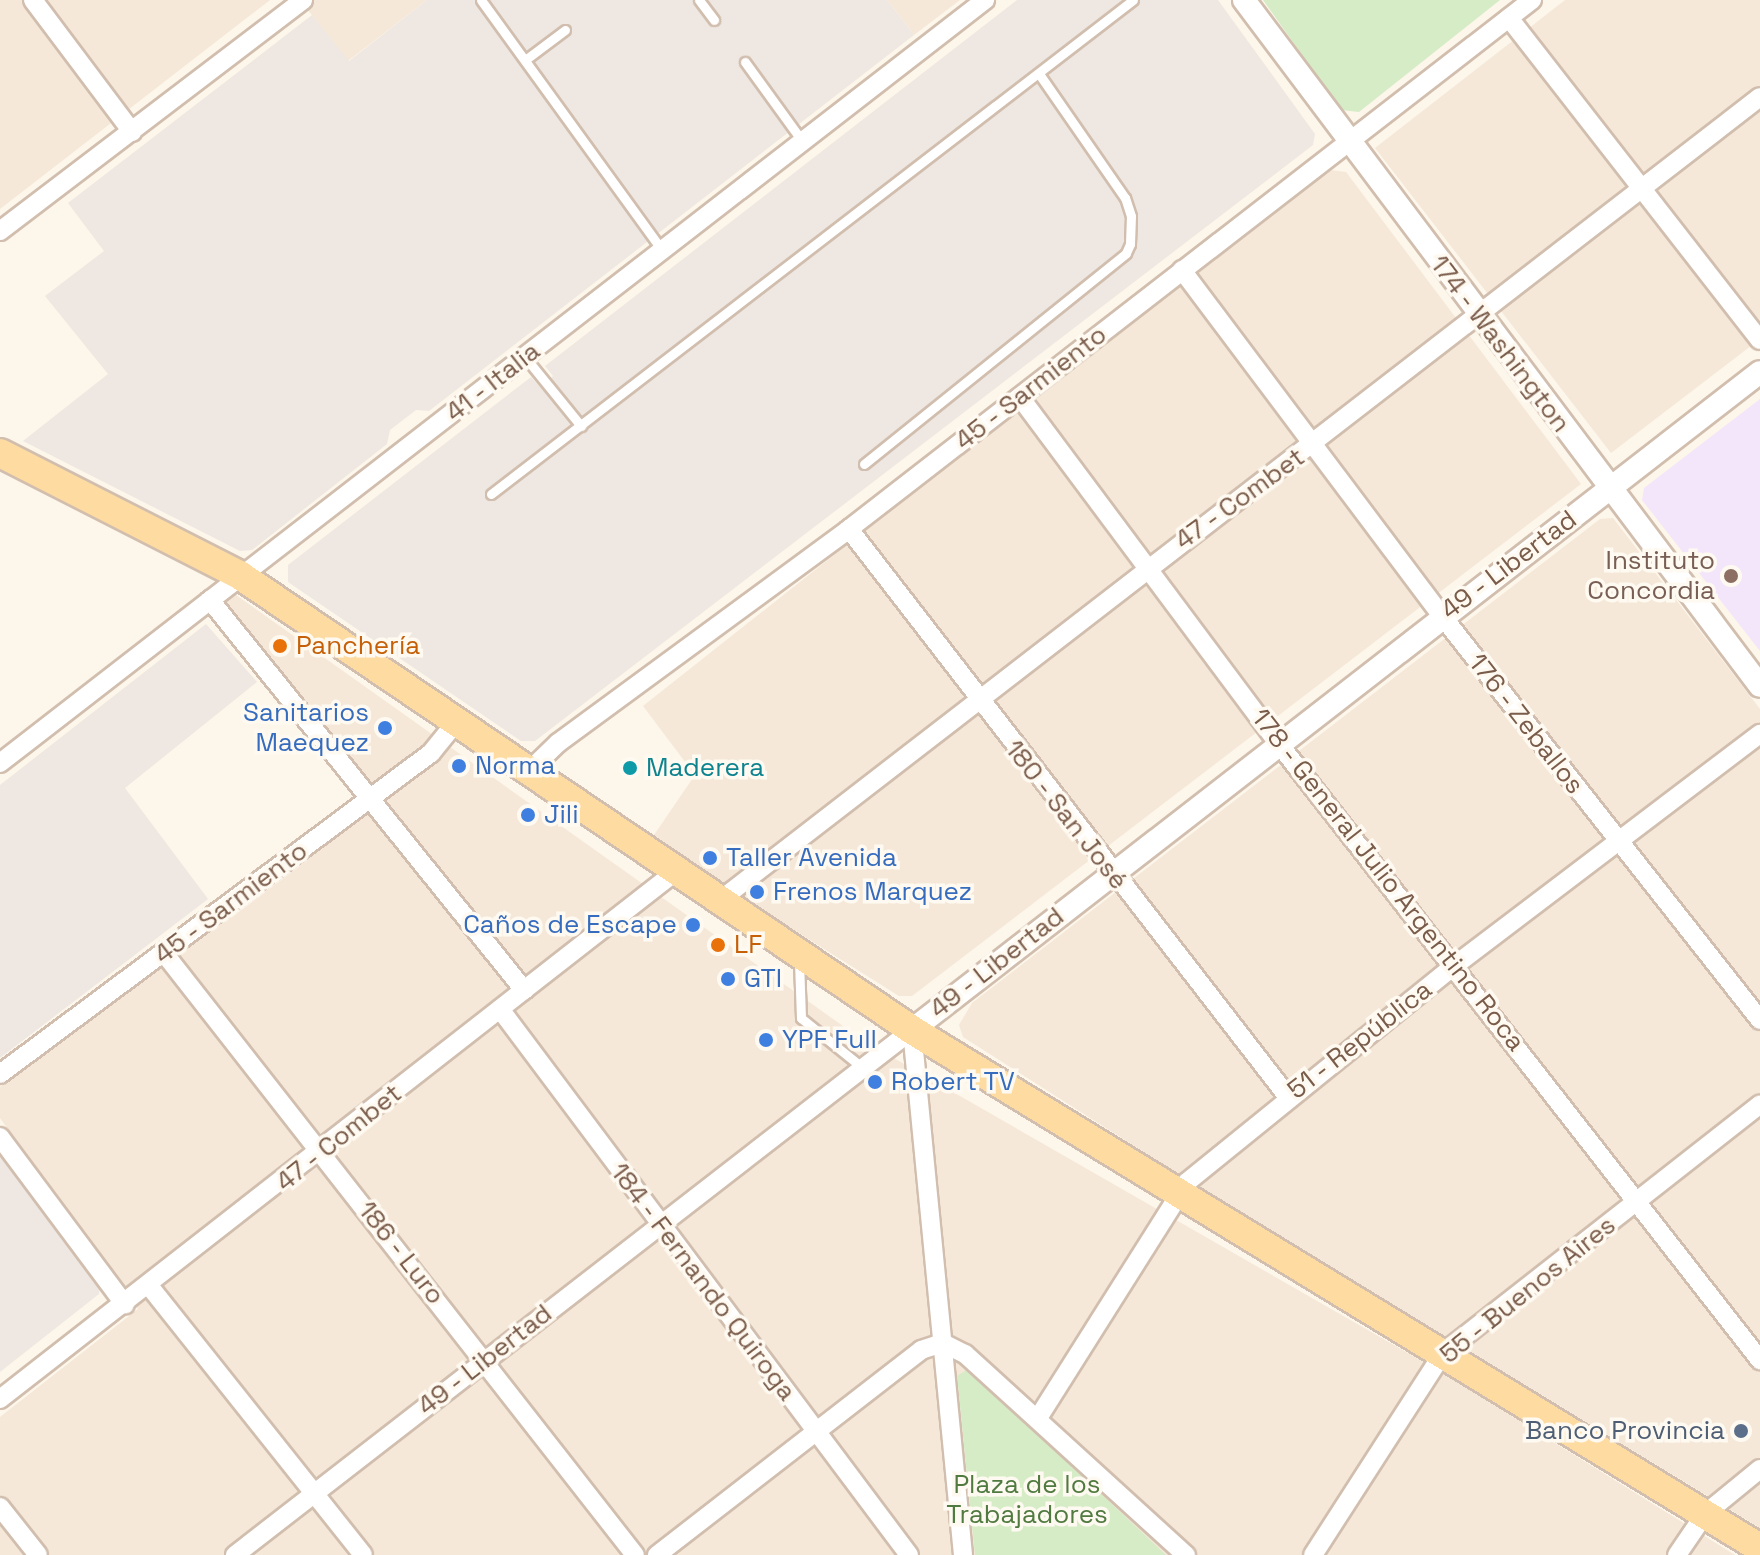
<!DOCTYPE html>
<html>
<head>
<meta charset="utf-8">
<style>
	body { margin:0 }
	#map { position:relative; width:1760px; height:1555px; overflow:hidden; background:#fdf6ea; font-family:"Space Grotesk",sans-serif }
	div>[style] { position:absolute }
	.residential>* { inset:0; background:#f5e8d8 }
	.industrial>* { inset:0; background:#efe8e2 }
	.education>* { inset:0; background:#f3e6fa }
	.green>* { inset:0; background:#d6ecc7 }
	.roads { filter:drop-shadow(2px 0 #d1beae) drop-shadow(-2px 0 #d1beae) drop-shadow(0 2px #d1beae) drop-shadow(0 -2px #d1beae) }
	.service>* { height:9px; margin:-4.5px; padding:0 4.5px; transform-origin:4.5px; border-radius:4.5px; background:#fff }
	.minor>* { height:18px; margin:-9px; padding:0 9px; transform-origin:9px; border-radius:9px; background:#fff }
	.tertiary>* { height:22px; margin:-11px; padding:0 11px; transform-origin:11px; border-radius:11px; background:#fff }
	.primary>* { height:28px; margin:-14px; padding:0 14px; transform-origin:14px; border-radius:14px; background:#fddba1 }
	.dots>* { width:22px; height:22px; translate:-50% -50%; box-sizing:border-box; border:4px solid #fffaf1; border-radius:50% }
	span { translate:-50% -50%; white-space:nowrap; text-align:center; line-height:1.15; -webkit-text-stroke:7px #fffaf1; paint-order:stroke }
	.street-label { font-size:26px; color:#7a5c4b }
	.education-label { font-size:26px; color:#785e54 }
	.right { translate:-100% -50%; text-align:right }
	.food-label { font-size:26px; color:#c56008 }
	.left { translate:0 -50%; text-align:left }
	.shop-label { font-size:26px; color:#366cbe }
	.culture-label { font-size:26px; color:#0d838f }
	.service-label { font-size:26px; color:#4e5e75 }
	.park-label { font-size:26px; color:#507a40 }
</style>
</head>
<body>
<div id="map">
	<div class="residential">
		<i style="clip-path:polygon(0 0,270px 0,0 209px)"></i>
		<i style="clip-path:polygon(300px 0,427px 0,348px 61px)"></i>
		<i style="clip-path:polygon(887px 0,960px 0,914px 35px)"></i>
		<i style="clip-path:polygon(1565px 0,1760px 0,1760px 339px,1611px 453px,1375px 148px)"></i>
		<i style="clip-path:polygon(1322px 169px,1346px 172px,1581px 484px,912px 996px,899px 996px,716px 881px,654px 835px,695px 775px,643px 706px)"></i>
		<i style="clip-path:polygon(1613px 518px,1760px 709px,1760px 1528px,1164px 1165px,963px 1037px,959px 1025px,972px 1003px,1600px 519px)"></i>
		<i style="clip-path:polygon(236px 595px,864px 1041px,1441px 1372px,1735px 1555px,0 1555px,0 1417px,138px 1309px,0 1118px,0 1087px,383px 800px,222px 610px,224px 598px)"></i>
	</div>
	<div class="industrial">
		<i style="clip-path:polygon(427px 0,887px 0,914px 35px,429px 411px,416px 410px,390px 430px,387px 444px,252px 550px,240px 551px,23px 441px,108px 374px,45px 296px,104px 251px,68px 203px,312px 15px,349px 61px)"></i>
		<i style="clip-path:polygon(1017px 0,1218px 0,1315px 134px,1313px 145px,535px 741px,521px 741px,288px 582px,288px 565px,531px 377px,540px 387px,553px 376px,545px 366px)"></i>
		<i style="clip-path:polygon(206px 624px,257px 682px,125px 788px,208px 899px,0 1058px,0 785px)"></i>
		<i style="clip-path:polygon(0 1146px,100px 1284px,99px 1294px,0 1372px)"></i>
	</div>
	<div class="education">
		<i style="clip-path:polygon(1760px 399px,1760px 651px,1642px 500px,1644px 488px)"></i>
	</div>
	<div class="green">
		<i style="clip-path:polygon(1263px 0,1500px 0,1359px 112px,1341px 110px)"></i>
		<i style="clip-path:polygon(968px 1369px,1166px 1555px,975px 1555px,957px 1376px)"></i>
	</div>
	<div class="roads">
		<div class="service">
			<i style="left:481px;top:0;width:310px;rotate:54.1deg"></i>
			<i style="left:699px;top:0;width:25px;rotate:53deg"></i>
			<i style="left:525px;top:60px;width:50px;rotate:-36.9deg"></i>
			<i style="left:745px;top:62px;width:99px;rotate:54.1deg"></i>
			<i style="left:525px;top:357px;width:89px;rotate:50.9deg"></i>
			<i style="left:864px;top:464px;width:336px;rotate:-38.8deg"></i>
			<i style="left:1126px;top:253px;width:10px;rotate:-66deg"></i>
			<i style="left:1130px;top:244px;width:28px;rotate:-88deg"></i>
			<i style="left:1131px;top:216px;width:19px;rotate:-108deg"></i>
			<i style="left:1125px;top:198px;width:151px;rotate:-124.7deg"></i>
			<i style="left:491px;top:494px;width:810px;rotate:-37.58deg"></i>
			<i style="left:799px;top:961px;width:57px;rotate:88deg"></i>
			<i style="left:801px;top:1018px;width:80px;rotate:38.9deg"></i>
		</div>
		<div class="minor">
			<i style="left:33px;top:0;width:165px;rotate:53.1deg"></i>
			<i style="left:1509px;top:18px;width:408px;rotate:52.1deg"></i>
			<i style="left:0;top:231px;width:381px;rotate:-37.3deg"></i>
			<i style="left:1182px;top:270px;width:433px;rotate:53.1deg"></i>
			<i style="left:1442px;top:616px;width:514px;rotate:51.79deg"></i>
			<i style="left:1020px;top:397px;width:433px;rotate:53.3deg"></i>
			<i style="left:1279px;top:744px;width:782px;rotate:52.02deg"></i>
			<i style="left:849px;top:529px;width:718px;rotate:52.3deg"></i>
			<i style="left:210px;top:600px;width:501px;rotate:51.16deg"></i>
			<i style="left:0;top:763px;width:1246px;rotate:-37.76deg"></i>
			<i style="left:528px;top:772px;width:42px;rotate:-44deg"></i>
			<i style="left:558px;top:743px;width:361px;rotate:-36.3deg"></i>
			<i style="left:849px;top:529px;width:864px;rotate:-37.76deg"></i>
			<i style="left:719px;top:901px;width:1315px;rotate:-37.68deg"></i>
			<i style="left:164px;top:953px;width:764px;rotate:51.96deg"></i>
			<i style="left:500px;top:1009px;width:682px;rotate:53.16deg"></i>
			<i style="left:912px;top:1030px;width:527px;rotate:84.45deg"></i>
			<i style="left:0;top:1074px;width:537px;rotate:-36.68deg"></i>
			<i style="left:431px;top:753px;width:38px;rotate:-51deg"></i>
			<i style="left:0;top:1137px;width:209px;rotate:53.3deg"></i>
			<i style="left:150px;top:1287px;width:342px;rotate:51.5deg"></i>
			<i style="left:0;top:1399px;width:855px;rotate:-37.97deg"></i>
			<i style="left:1038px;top:1418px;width:279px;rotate:-57.7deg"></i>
			<i style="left:1187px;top:1182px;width:343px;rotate:-39deg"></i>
			<i style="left:1454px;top:966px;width:384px;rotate:-37.2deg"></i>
			<i style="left:0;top:1507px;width:61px;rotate:51.6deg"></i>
			<i style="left:235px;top:1555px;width:857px;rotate:-37.79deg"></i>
			<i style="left:657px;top:1555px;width:334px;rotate:-37.8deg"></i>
			<i style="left:921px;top:1350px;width:23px;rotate:-18deg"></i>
			<i style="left:943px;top:1343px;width:25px;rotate:27deg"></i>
			<i style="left:965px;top:1354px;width:299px;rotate:42.3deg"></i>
			<i style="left:1313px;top:1555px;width:240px;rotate:-57.2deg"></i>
			<i style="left:1443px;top:1353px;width:403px;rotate:-38.1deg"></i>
			<i style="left:1677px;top:1555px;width:50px;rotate:-55.7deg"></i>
			<i style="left:1705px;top:1514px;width:71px;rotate:-39.3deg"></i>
		</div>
		<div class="tertiary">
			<i style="left:1244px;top:0;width:858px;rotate:53.05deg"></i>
			<i style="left:912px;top:1030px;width:1073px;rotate:-37.81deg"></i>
		</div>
		<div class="primary">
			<i style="left:0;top:453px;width:271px;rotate:27deg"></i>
			<i style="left:241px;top:576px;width:810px;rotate:34.08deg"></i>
			<i style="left:912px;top:1030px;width:994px;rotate:31.42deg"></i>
		</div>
	</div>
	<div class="dots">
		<i style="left:1731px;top:576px;background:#8d6e63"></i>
		<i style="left:280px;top:646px;background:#e8710a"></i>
		<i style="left:385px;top:728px;background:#3f7fe0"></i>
		<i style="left:459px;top:766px;background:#3f7fe0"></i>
		<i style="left:630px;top:768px;background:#0f9aa8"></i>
		<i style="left:528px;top:815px;background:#3f7fe0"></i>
		<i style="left:710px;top:858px;background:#3f7fe0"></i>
		<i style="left:757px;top:892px;background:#3f7fe0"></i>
		<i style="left:693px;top:925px;background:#3f7fe0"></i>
		<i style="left:718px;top:945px;background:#e8710a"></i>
		<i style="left:728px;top:979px;background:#3f7fe0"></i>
		<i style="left:766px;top:1040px;background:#3f7fe0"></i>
		<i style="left:875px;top:1082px;background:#3f7fe0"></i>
		<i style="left:1741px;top:1431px;background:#5c6f8a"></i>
	</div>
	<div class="street-label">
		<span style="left:1500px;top:344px;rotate:53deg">174 - Washington</span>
		<span style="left:493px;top:382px;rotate:-38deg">41 - Italia</span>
		<span style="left:1031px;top:388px;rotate:-38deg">45 - Sarmiento</span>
		<span style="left:1240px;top:499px;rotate:-36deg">47 - Combet</span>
		<span style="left:1509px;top:565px;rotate:-37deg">49 - Libertad</span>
		<span style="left:1526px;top:724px;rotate:52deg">176 - Zeballos</span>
		<span style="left:1066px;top:815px;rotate:52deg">180 - San José</span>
		<span style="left:1388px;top:880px;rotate:52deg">178 - General Julio Argentino Roca</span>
		<span style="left:231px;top:903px;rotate:-37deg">45 - Sarmiento</span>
		<span style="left:997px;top:963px;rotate:-38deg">49 - Libertad</span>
		<span style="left:1360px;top:1040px;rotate:-38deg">51 - República</span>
		<span style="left:339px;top:1138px;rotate:-39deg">47 - Combet</span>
		<span style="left:401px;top:1253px;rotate:52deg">186 - Luro</span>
		<span style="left:703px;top:1282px;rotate:53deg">184 - Fernando Quiroga</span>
		<span style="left:1528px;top:1290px;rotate:-39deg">55 - Buenos Aires</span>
		<span style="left:485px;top:1360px;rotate:-38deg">49 - Libertad</span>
	</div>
	<div class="education-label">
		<span class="right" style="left:1715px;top:576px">Instituto<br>Concordia</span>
	</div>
	<div class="food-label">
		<span class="left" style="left:296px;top:646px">Panchería</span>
		<span class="left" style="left:734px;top:945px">LF</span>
	</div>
	<div class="shop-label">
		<span class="right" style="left:369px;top:728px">Sanitarios<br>Maequez</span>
		<span class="left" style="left:475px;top:766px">Norma</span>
		<span class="left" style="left:544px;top:815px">Jili</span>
		<span class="left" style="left:726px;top:858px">Taller Avenida</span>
		<span class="left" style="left:773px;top:892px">Frenos Marquez</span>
		<span class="right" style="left:677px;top:925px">Caños de Escape</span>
		<span class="left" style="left:744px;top:979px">GTI</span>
		<span class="left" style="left:782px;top:1040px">YPF Full</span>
		<span class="left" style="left:891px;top:1082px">Robert TV</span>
	</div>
	<div class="culture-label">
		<span class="left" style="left:646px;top:768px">Maderera</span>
	</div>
	<div class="service-label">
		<span class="right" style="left:1725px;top:1431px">Banco Provincia</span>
	</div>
	<div class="park-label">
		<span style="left:1027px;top:1500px">Plaza de los<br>Trabajadores</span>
	</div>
</div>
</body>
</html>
